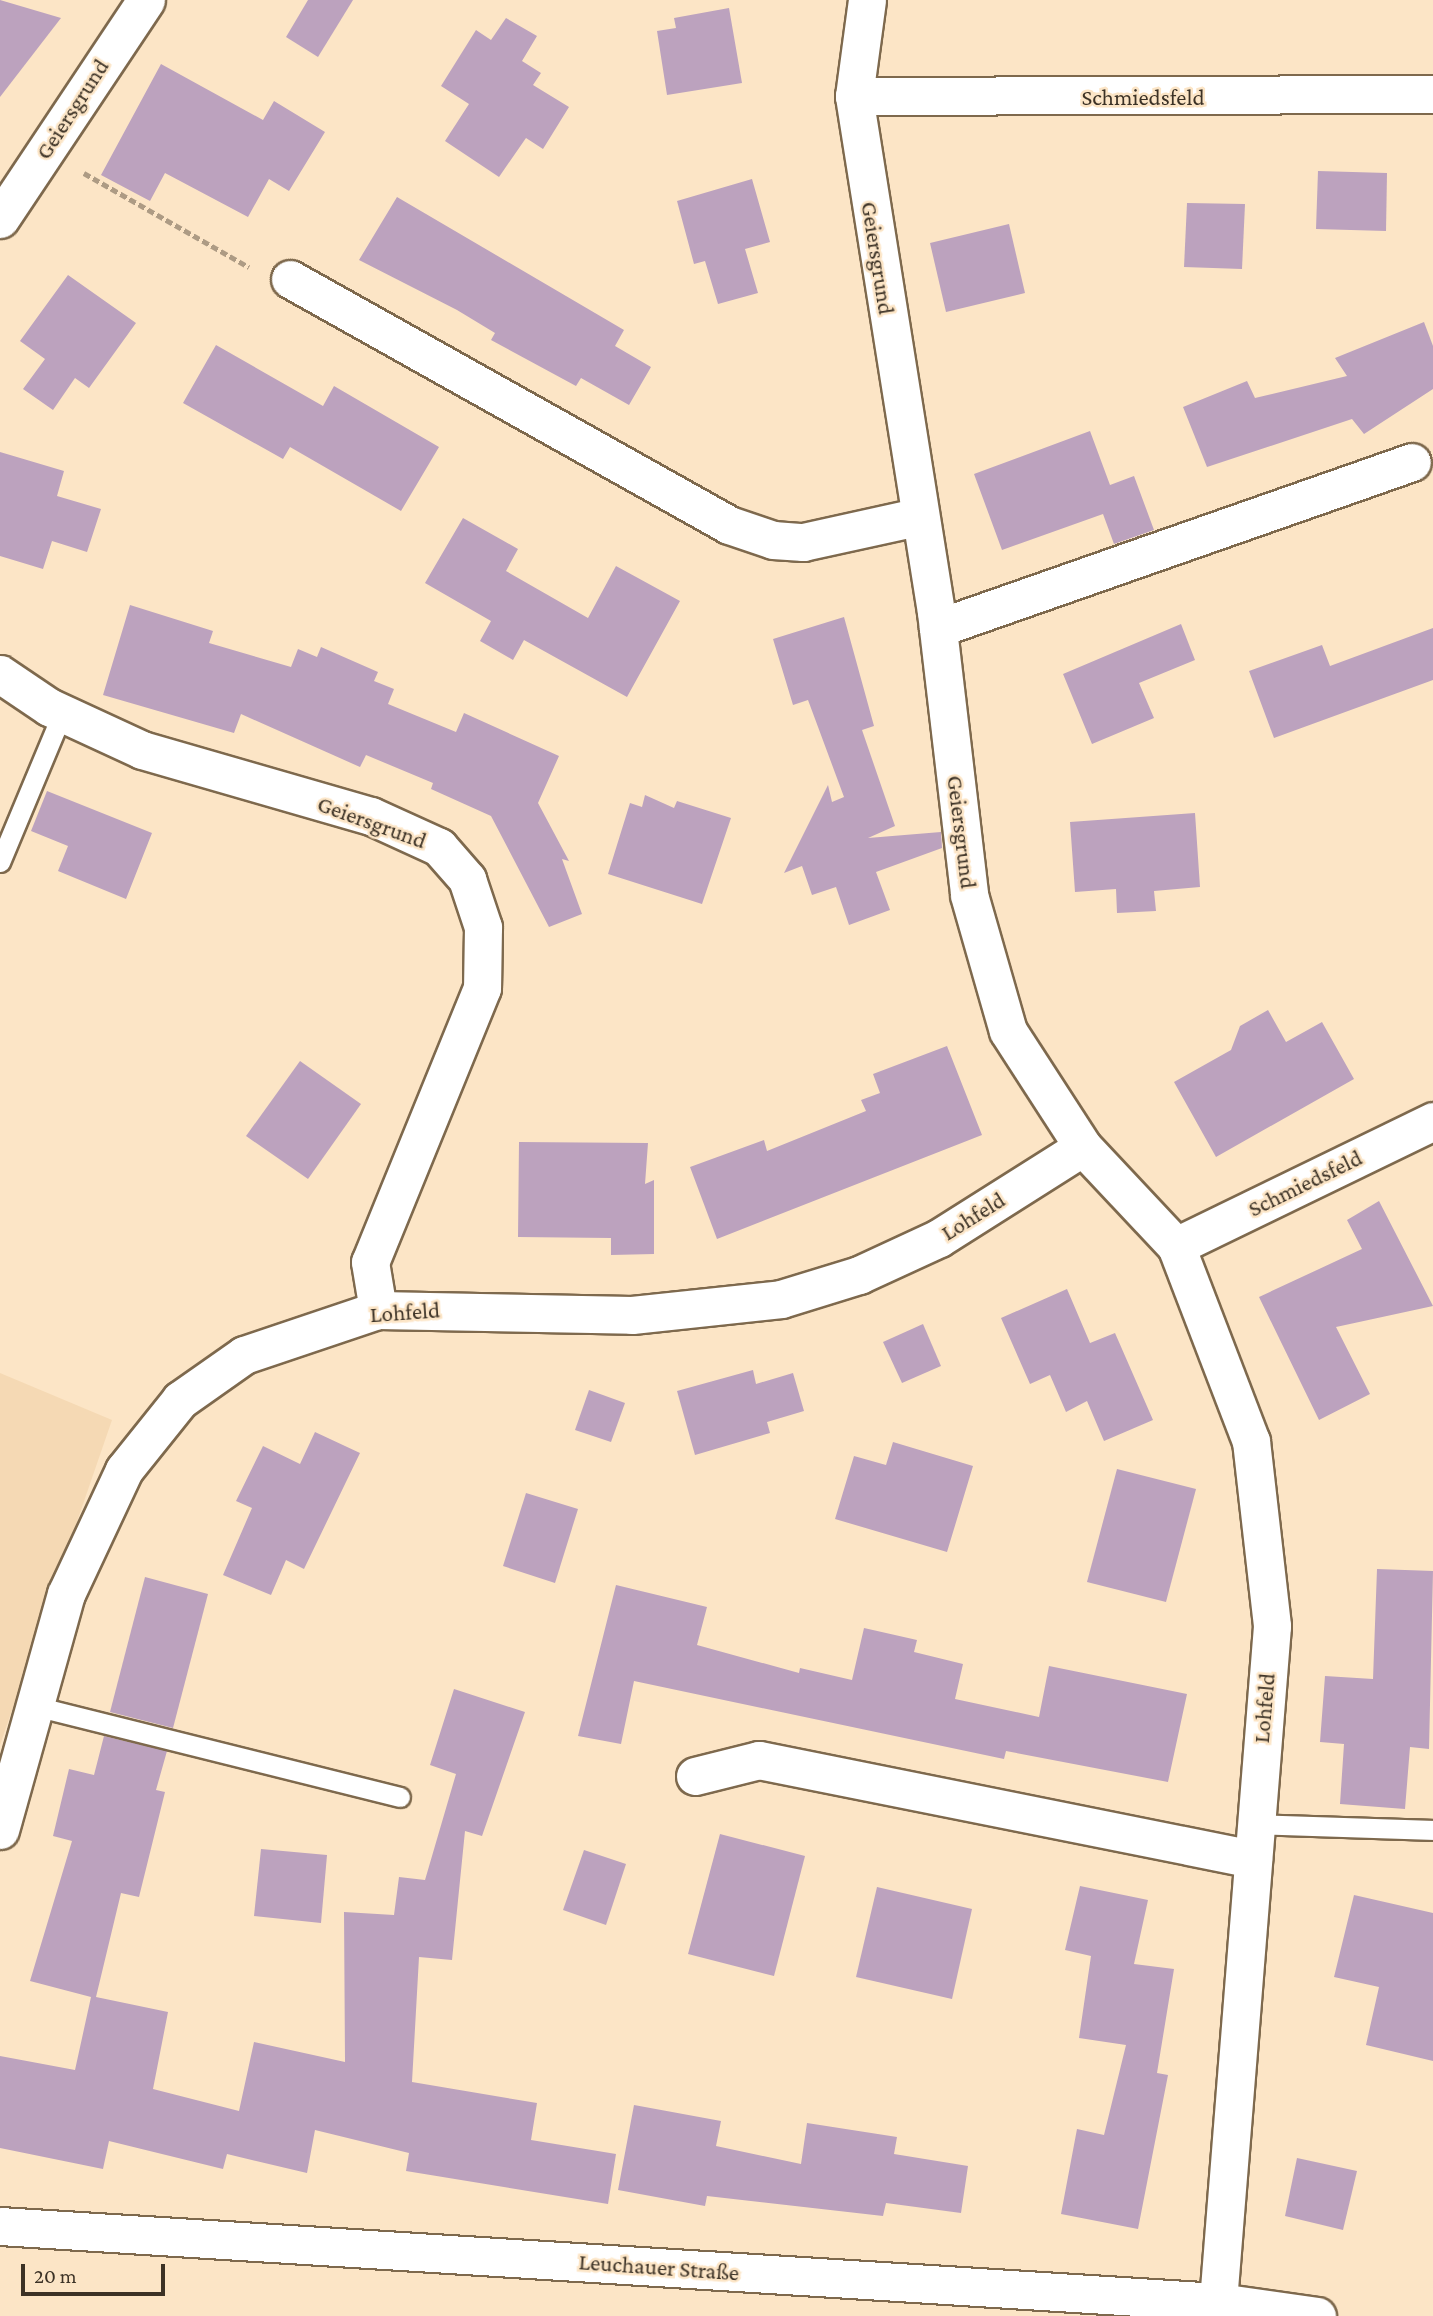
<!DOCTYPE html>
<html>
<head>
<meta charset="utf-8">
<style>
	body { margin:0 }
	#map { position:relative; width:1433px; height:2316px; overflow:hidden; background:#fce5c6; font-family:"Crimson Pro",serif }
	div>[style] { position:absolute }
	.built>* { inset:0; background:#f5d9b4 }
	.building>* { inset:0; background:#bca2be }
	.path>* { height:4.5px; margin-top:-2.25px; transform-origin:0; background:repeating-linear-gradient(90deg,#ad9b84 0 7px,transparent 0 10.5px) }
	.roads { filter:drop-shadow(2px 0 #7e694d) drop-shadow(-2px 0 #7e694d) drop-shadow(0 2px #7e694d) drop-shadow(0 -2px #7e694d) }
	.service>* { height:19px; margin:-9.5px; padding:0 9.5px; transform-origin:9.5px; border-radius:9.5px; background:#fff }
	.minor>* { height:37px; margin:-18.5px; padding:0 18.5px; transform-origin:18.5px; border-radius:18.5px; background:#fff }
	span { translate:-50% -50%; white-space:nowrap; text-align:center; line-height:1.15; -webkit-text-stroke:5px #fce5c6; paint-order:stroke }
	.street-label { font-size:23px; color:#3c3226 }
	.scale { position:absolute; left:21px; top:2264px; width:144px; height:32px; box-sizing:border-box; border:4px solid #3c3226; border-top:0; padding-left:9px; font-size:21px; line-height:24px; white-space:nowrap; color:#3c3226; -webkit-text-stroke:5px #fce5c6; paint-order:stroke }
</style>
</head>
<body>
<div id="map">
	<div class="built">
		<i style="clip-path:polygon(0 1373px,112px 1420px,0 1745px)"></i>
	</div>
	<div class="building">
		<i style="clip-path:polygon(0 0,61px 18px,0 97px)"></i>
		<i style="clip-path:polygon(308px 0,353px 0,318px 57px,286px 37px)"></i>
		<i style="clip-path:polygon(729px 8px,742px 83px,667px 95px,657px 31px,676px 28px,674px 18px)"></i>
		<i style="clip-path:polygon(506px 18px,537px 36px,522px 61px,541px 73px,533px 85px,569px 107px,543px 149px,526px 138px,499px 177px,445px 141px,469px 104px,441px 86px,476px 30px,491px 40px)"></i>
		<i style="clip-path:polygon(161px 64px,263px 120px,274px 101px,325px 132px,289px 191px,269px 179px,248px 217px,165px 173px,150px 201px,101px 175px)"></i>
		<i style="clip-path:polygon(1318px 171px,1387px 173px,1386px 231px,1316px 229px)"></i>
		<i style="clip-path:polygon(752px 179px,770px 242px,745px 249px,758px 293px,718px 304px,705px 261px,694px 264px,677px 201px)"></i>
		<i style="clip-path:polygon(397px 197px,624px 330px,615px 346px,651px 367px,629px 405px,581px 378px,576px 386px,491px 340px,495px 333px,457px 310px,359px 260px)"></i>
		<i style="clip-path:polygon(1187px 203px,1245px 204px,1242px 269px,1184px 267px)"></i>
		<i style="clip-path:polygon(1009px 224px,1025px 293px,946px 312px,930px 243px)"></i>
		<i style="clip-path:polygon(68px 275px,136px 323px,89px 388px,75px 378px,53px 410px,23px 389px,45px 359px,20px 341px)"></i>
		<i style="clip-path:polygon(1424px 322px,1433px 346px,1433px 389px,1364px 434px,1352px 419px,1207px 467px,1183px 407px,1247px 381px,1255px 398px,1347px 376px,1335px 358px)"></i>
		<i style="clip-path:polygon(216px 345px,323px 406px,334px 386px,439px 447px,401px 511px,290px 447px,283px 459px,183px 403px)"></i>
		<i style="clip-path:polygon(1090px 431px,1110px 485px,1134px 476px,1154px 530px,1114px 544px,1103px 514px,1002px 550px,974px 474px)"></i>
		<i style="clip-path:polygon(0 452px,64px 471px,57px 496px,101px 509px,87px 552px,52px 541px,43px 569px,0 556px)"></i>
		<i style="clip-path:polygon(463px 518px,518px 549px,506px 571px,588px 618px,616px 566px,680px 601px,627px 697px,524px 640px,513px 660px,480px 641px,491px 621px,425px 583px)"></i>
		<i style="clip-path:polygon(130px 605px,213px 631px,209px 643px,291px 667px,298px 649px,317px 657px,321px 647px,378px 672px,374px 681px,394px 689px,388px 704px,456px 732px,464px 713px,559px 756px,538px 803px,569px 861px,562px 859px,582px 914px,549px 927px,491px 816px,431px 789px,433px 783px,366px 755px,360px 767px,241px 714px,234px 733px,103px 695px)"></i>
		<i style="clip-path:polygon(844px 617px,874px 726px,862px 730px,895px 826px,868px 838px,941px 832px,942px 848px,876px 872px,890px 910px,849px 925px,836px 887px,812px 895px,802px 866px,784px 873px,828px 785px,832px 802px,844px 797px,808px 700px,793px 705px,773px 639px)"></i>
		<i style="clip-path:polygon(1181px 624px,1195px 660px,1139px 683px,1154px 718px,1092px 744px,1063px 674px)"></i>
		<i style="clip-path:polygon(1433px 628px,1433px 680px,1274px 738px,1249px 671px,1322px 645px,1330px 666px)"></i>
		<i style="clip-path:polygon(47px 791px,152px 833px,126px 899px,58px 871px,68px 846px,31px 831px)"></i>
		<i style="clip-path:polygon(645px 795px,674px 808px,677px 801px,731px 818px,702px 904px,608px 874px,630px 803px,642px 807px)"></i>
		<i style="clip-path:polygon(1195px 813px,1200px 887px,1154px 891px,1156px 911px,1117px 913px,1116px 889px,1075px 892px,1070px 822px)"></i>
		<i style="clip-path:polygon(1268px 1010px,1286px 1042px,1322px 1022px,1354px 1079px,1216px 1157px,1174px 1082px,1231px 1050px,1240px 1026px)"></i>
		<i style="clip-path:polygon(947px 1046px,982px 1135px,717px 1239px,690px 1167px,764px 1140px,767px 1151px,866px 1111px,861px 1100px,880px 1093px,873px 1074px)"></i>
		<i style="clip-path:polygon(300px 1061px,361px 1104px,308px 1179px,246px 1136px)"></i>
		<i style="clip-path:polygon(519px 1142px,648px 1143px,645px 1184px,654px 1180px,654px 1254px,611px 1255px,611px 1238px,518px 1237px)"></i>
		<i style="clip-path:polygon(1379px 1201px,1433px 1306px,1336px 1327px,1370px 1394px,1319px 1420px,1259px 1297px,1362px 1249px,1347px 1220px)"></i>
		<i style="clip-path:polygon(1067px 1289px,1090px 1343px,1115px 1333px,1153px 1420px,1104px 1441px,1087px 1401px,1066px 1412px,1050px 1375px,1030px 1384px,1001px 1318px)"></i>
		<i style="clip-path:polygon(923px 1324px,941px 1366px,902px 1383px,883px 1342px)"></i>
		<i style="clip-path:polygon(753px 1370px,756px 1384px,793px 1373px,804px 1411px,767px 1422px,770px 1433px,695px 1455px,677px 1391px)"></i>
		<i style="clip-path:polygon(589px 1390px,625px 1403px,611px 1442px,575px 1430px)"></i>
		<i style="clip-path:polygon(315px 1432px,360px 1453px,304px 1569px,286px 1560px,271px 1595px,223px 1575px,252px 1508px,236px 1501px,263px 1446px,300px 1464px)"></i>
		<i style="clip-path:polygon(893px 1442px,973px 1466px,947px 1552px,835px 1519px,854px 1456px,886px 1465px)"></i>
		<i style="clip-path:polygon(1117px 1469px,1196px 1489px,1166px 1602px,1087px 1582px)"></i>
		<i style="clip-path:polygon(526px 1493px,578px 1509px,555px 1583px,503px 1566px)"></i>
		<i style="clip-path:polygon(1377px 1569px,1433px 1571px,1429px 1749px,1410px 1747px,1405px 1809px,1340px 1804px,1344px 1744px,1320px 1742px,1325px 1676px,1373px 1679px)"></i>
		<i style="clip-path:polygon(145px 1577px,208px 1594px,173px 1728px,110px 1712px)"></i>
		<i style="clip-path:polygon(616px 1585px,707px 1607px,697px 1645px,799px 1673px,800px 1668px,852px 1680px,864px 1628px,917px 1640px,914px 1652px,963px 1664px,955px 1699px,1039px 1717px,1049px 1666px,1187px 1694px,1168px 1782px,1006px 1751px,1004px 1759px,634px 1681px,621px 1744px,578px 1736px)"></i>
		<i style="clip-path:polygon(454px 1689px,525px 1712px,482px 1836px,465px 1831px,452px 1960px,419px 1957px,412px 2082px,537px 2103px,531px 2140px,616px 2154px,608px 2204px,406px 2171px,409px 2153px,315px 2130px,307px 2173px,227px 2154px,223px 2169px,109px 2141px,103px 2169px,0 2148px,0 2056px,75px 2070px,91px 1997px,30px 1981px,72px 1841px,53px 1836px,69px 1769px,94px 1775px,104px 1736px,167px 1751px,156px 1790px,165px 1792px,139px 1897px,121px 1893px,96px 1997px,168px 2012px,153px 2089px,239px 2111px,254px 2042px,345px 2062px,344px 1912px,394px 1915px,399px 1877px,425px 1880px,456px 1774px,430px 1765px)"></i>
		<i style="clip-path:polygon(720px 1834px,805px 1856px,774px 1976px,688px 1954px)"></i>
		<i style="clip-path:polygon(261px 1849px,327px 1855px,321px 1923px,254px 1916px)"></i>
		<i style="clip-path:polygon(584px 1850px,626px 1864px,606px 1925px,563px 1910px)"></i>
		<i style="clip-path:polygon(1080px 1886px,1148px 1900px,1134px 1964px,1174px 1969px,1157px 2073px,1168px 2075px,1138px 2229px,1061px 2214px,1077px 2129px,1104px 2135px,1126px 2045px,1079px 2038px,1091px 1956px,1065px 1950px)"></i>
		<i style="clip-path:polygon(877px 1887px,972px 1909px,952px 1999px,856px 1977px)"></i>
		<i style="clip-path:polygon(1354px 1895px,1433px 1913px,1433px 2061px,1366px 2045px,1379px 1987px,1334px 1977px)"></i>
		<i style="clip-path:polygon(634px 2105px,721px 2121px,716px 2146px,801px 2164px,807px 2123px,897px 2137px,894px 2154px,968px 2166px,961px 2213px,886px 2203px,883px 2216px,707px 2196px,705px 2206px,618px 2190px)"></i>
		<i style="clip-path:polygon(1297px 2158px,1357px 2171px,1343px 2230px,1285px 2216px)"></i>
	</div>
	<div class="path">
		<i style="left:84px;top:173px;width:190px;rotate:29.7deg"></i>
	</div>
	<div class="roads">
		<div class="service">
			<i style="left:0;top:862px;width:160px;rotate:-67.3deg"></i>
			<i style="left:35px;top:1706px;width:376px;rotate:14deg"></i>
			<i style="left:1253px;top:1824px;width:180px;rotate:1.9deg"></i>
		</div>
		<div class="minor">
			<i style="left:867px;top:0;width:97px;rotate:97.7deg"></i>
			<i style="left:854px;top:96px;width:522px;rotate:80.97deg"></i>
			<i style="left:936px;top:612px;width:285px;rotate:83.3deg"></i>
			<i style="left:969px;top:895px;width:141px;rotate:74deg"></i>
			<i style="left:1008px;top:1031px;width:138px;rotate:57.1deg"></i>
			<i style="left:1083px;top:1147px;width:136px;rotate:46.8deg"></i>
			<i style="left:1176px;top:1246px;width:209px;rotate:69deg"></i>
			<i style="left:1251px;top:1441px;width:186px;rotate:83.5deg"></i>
			<i style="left:1272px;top:1626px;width:678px;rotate:94.57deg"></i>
			<i style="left:854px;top:96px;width:579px;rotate:-0.2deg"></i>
			<i style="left:0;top:219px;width:263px;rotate:-56.3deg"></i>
			<i style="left:290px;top:279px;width:503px;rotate:29.26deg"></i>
			<i style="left:729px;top:525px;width:46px;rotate:18.8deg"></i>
			<i style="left:773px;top:540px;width:30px;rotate:4deg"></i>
			<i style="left:803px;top:542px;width:117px;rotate:-12.4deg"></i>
			<i style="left:938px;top:628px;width:502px;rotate:-19.3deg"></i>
			<i style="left:0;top:674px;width:59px;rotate:34deg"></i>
			<i style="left:49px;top:707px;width:102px;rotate:24.8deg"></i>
			<i style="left:142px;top:750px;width:238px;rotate:16.1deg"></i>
			<i style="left:371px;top:816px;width:75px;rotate:24.5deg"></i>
			<i style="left:439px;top:847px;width:43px;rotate:48.8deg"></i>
			<i style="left:467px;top:879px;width:51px;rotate:71.6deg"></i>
			<i style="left:483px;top:927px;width:61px;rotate:90.9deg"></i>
			<i style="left:482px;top:988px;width:296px;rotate:112.2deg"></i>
			<i style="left:370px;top:1262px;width:49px;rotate:80.5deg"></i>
			<i style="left:1176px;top:1246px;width:286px;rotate:-25.9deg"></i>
			<i style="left:695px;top:1776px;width:66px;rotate:-14deg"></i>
			<i style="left:759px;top:1760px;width:504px;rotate:11.33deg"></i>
			<i style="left:0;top:1830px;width:245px;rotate:-74.4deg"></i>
			<i style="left:66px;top:1594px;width:137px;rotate:-64.9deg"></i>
			<i style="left:124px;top:1470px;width:90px;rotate:-51.3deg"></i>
			<i style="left:180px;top:1400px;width:78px;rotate:-35.1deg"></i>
			<i style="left:244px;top:1355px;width:141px;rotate:-18.6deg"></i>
			<i style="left:378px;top:1310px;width:254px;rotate:1.1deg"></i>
			<i style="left:632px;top:1315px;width:150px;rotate:-6.1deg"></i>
			<i style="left:781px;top:1299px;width:82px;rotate:-17.1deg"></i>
			<i style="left:859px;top:1275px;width:88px;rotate:-24.8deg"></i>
			<i style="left:939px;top:1238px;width:170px;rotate:-32.3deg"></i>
			<i style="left:0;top:2226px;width:1220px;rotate:3.57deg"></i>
			<i style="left:1218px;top:2302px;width:100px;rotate:8deg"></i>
		</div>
	</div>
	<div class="street-label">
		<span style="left:1143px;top:97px">Schmiedsfeld</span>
		<span style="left:72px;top:109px;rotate:-57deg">Geiersgrund</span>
		<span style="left:878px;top:258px;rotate:81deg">Geiersgrund</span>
		<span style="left:372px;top:822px;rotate:20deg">Geiersgrund</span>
		<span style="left:962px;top:832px;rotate:83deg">Geiersgrund</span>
		<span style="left:1305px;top:1183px;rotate:-26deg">Schmiedsfeld</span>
		<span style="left:973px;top:1216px;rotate:-32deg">Lohfeld</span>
		<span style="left:405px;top:1312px;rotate:-4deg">Lohfeld</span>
		<span style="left:1264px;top:1708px;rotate:-85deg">Lohfeld</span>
		<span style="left:659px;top:2267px;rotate:4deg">Leuchauer Straße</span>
	</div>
	<div class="scale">20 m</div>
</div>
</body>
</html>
